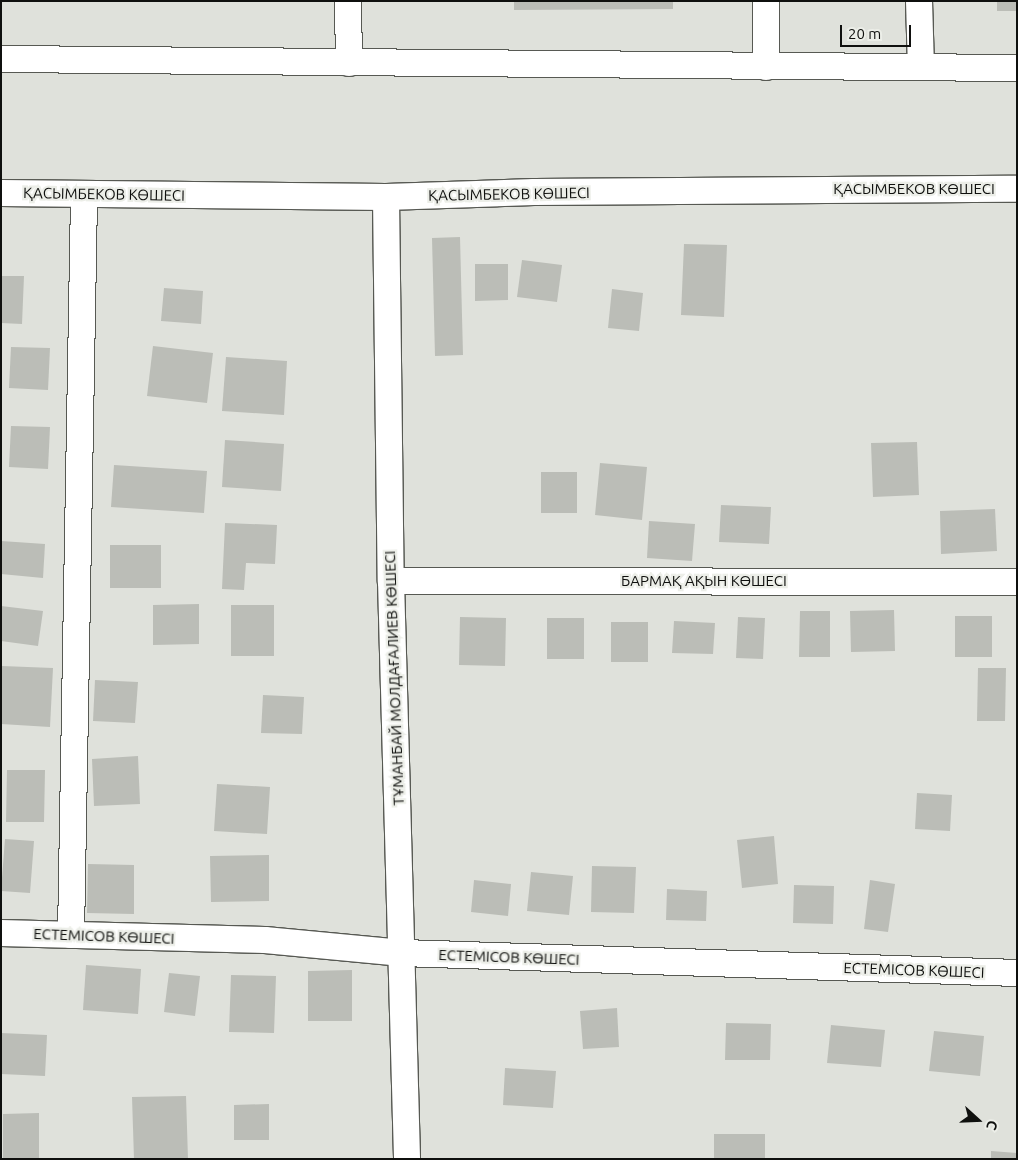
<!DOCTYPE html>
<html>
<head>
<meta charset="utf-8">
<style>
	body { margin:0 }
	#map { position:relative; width:1018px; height:1160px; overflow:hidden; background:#dfe1db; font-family:Ubuntu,sans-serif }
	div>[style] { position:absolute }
	.building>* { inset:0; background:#bbbdb7 }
	.roads { filter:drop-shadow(1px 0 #575953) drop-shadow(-1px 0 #575953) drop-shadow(0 1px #575953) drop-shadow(0 -1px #575953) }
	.minor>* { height:26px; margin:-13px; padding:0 13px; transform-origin:13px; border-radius:13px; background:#fff }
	span { translate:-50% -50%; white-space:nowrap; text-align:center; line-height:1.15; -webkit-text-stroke:4.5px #eceee8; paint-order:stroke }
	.street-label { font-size:15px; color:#0f100e }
	.frame { position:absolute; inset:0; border:2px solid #0f100e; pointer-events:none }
	.north { position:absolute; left:953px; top:1095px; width:50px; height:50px; -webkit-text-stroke:4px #eceee8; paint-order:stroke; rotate:110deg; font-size:14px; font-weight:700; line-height:20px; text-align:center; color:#0f100e }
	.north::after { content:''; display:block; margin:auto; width:18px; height:22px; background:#0f100e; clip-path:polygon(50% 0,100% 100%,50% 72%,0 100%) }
	.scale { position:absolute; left:840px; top:25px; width:71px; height:22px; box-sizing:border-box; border:2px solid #0f100e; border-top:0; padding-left:6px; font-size:15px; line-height:18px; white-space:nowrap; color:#0f100e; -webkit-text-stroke:4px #eceee8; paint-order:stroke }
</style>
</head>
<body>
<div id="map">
	<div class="building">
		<i style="clip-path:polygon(514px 1px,673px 1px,673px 9px,514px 10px)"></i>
		<i style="clip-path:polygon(997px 1px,1017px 1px,1017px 11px,997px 11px)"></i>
		<i style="clip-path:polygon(460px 237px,463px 355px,435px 356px,432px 238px)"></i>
		<i style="clip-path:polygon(684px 244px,727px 245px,724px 317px,681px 315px)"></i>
		<i style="clip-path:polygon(522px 260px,562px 265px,557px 302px,517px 297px)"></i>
		<i style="clip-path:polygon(475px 264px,508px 264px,508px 300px,475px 301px)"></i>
		<i style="clip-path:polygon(1px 276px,24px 276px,22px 324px,1px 323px)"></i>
		<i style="clip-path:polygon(164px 288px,203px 291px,201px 324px,161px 321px)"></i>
		<i style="clip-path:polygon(612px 289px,643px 293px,639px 331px,608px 328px)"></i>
		<i style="clip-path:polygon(153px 346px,213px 353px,207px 403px,147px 396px)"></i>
		<i style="clip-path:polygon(11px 347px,50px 348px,48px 390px,9px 388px)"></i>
		<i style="clip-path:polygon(226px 357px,287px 361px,284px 415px,222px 411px)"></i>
		<i style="clip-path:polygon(11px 426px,50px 427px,48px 469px,9px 467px)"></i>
		<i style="clip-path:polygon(225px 440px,284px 444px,281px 491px,222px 487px)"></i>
		<i style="clip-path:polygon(917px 442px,919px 495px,873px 497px,871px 443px)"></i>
		<i style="clip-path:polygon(600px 463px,647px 467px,642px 520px,595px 515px)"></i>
		<i style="clip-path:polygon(114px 465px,207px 471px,204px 513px,111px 507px)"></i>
		<i style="clip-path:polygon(541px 472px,577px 472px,577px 513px,541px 513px)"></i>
		<i style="clip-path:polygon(721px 505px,771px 507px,769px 544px,719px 542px)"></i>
		<i style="clip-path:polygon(995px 509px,997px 551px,941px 554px,940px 511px)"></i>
		<i style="clip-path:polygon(649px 521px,695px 524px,692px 561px,647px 558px)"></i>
		<i style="clip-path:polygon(225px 523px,277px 525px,275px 564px,246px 563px,244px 590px,222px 589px)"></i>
		<i style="clip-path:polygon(1px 541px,45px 544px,43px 578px,1px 574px)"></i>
		<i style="clip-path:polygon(110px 545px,161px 545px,161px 588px,110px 588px)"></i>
		<i style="clip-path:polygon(199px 604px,199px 644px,153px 645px,153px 605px)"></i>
		<i style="clip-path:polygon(231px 605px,274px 605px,274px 656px,231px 656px)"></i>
		<i style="clip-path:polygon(1px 606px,43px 611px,38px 646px,1px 641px)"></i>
		<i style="clip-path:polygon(894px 610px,895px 651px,851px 652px,850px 611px)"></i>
		<i style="clip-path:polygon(800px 611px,830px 611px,830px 657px,799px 657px)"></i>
		<i style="clip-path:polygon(955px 616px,992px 616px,992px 657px,955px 657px)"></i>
		<i style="clip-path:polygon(460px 617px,506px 618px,505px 666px,459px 665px)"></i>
		<i style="clip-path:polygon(738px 617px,765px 618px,763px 659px,736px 658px)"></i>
		<i style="clip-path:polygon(547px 618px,584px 618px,584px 659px,547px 659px)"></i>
		<i style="clip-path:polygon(674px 621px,715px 623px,713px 654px,672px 653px)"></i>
		<i style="clip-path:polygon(611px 622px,648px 622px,648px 662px,611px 662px)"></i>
		<i style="clip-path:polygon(2px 666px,53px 668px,50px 727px,1px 724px)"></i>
		<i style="clip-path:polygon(978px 668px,1006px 668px,1005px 721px,977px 721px)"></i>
		<i style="clip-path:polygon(95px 680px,138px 682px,135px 723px,93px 721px)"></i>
		<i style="clip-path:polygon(263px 695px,304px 697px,302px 734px,261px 733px)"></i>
		<i style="clip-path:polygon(138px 756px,140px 804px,94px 806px,92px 759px)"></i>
		<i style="clip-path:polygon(7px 770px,45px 770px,44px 822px,6px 822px)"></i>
		<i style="clip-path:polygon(217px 784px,270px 787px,267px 834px,214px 831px)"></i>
		<i style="clip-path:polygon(917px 793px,952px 795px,950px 831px,915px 829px)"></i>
		<i style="clip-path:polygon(774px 836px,778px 884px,742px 888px,737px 840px)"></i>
		<i style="clip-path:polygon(5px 839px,34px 841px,30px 893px,1px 891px)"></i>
		<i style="clip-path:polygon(269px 855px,269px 901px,211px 902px,210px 856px)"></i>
		<i style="clip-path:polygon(88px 864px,134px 865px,134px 914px,87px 913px)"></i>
		<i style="clip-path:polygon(592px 866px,636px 867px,634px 913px,591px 912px)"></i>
		<i style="clip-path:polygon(531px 872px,573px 876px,569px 915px,527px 911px)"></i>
		<i style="clip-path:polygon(474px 880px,511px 884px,508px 916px,471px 912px)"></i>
		<i style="clip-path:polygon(870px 880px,895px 884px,888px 932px,864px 929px)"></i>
		<i style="clip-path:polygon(794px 885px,834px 886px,833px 924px,793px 923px)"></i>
		<i style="clip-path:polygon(667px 889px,707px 891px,706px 921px,666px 920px)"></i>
		<i style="clip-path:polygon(86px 965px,141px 969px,138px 1014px,83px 1010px)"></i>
		<i style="clip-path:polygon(352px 970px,352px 1021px,308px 1021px,308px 971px)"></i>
		<i style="clip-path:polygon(169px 973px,200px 976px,195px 1016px,164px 1012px)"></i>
		<i style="clip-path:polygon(231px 975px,276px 976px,274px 1033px,229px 1032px)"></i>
		<i style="clip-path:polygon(617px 1008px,619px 1047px,583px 1049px,580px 1011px)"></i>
		<i style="clip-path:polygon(726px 1023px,771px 1024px,770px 1060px,725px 1060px)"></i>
		<i style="clip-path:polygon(831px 1025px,885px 1030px,881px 1067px,827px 1063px)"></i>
		<i style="clip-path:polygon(934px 1031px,984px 1036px,980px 1076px,929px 1071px)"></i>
		<i style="clip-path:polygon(1px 1033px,47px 1035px,45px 1076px,1px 1074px)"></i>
		<i style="clip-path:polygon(505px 1068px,556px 1071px,553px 1108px,503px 1105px)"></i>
		<i style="clip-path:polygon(186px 1096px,188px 1159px,134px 1159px,132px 1097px)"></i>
		<i style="clip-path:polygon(269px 1104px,269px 1140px,234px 1140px,234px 1105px)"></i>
		<i style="clip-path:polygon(39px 1113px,39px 1159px,3px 1159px,3px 1114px)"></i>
		<i style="clip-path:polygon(714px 1134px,765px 1134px,765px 1159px,714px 1159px)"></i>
		<i style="clip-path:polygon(991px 1151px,1017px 1153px,1017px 1159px,991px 1159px)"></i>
	</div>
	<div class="roads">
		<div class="minor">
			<i style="left:348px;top:1px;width:62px;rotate:89.1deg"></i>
			<i style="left:766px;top:1px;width:66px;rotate:90deg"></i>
			<i style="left:919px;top:1px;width:66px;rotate:88.3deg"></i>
			<i style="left:1px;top:59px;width:1016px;rotate:0.51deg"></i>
			<i style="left:1px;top:193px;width:385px;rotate:0.6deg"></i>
			<i style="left:386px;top:197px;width:148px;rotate:-1.9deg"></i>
			<i style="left:534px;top:192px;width:483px;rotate:-0.4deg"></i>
			<i style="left:386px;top:197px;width:384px;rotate:89.3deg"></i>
			<i style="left:391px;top:581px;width:578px;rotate:88.41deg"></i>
			<i style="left:391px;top:581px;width:626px;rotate:0.09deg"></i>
			<i style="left:1px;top:933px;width:264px;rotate:1.5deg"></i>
			<i style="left:265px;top:940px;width:138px;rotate:5.4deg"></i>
			<i style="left:402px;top:953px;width:615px;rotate:1.86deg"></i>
			<i style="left:71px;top:935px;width:741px;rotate:-88.99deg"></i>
		</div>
	</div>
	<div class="street-label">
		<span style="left:914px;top:189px">ҚАСЫМБЕКОВ КӨШЕСІ</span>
		<span style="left:104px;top:194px;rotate:1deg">ҚАСЫМБЕКОВ КӨШЕСІ</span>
		<span style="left:509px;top:194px;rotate:-1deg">ҚАСЫМБЕКОВ КӨШЕСІ</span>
		<span style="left:704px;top:581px">БАРМАҚ АҚЫН КӨШЕСІ</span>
		<span style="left:394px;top:678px;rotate:-92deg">ТҰМАНБАЙ МОЛДАҒАЛИЕВ КӨШЕСІ</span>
		<span style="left:104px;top:936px;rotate:2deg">ЕСТЕМІСОВ КӨШЕСІ</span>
		<span style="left:509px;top:957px;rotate:2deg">ЕСТЕМІСОВ КӨШЕСІ</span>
		<span style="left:914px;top:970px;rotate:2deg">ЕСТЕМІСОВ КӨШЕСІ</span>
	</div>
	<div class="frame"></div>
	<div class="north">С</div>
	<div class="scale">20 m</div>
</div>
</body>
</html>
